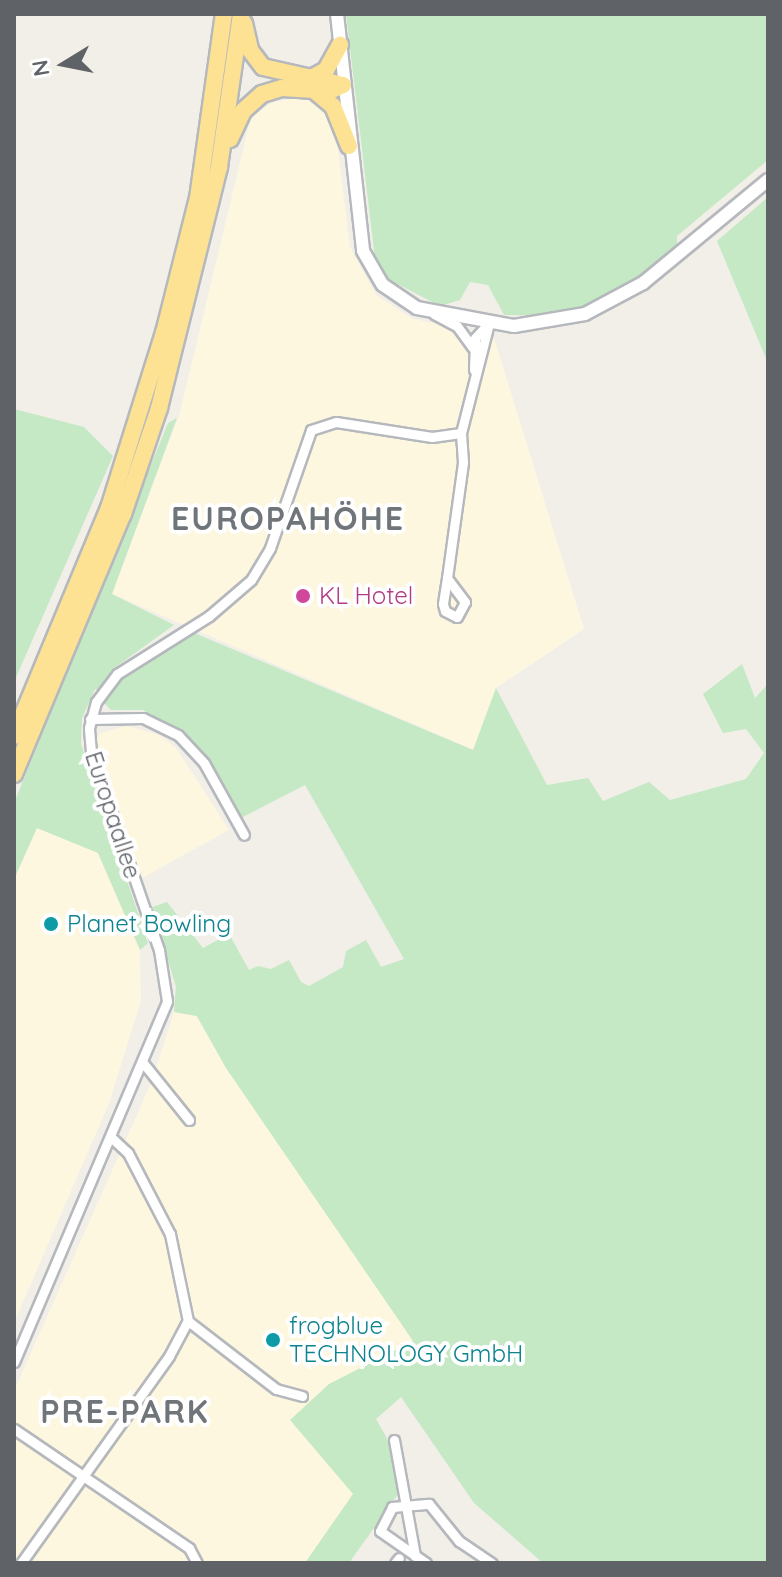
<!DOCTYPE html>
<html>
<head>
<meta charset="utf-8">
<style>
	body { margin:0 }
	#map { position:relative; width:782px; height:1577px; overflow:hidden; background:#f1efe8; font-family:Quicksand,sans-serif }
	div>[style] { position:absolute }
	.commercial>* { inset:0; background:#fef7e0 }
	.green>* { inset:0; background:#c5e8c5 }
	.roads { filter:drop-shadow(2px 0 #b5b8bc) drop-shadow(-2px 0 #b5b8bc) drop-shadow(0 2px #b5b8bc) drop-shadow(0 -2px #b5b8bc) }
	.street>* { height:9px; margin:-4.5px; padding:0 4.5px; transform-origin:4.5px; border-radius:4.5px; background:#fff }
	.secondary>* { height:12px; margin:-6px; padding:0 6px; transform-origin:6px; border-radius:6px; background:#fff }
	.highway>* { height:16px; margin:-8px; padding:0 8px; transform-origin:8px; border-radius:8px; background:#fde293 }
	.dots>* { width:22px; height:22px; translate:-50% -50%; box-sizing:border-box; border:4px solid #fff; border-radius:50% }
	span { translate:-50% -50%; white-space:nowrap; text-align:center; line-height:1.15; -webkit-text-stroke:8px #fff; paint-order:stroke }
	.hotel-label { font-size:24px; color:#b23c85 }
	.left { translate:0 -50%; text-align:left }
	.street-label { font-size:24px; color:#5f6368 }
	.culture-label { font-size:24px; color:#0d838f }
	.district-label { font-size:32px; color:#70757a; font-weight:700; letter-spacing:2px }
	.frame { position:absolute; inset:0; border:16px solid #5f6368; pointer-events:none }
	.north { position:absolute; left:24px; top:24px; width:80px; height:80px; -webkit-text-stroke:6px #fff; paint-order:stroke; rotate:260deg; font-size:22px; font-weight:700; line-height:32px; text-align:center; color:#5f6368 }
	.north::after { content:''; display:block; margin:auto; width:28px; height:36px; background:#5f6368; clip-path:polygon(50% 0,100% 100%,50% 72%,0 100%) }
</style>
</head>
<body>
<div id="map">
	<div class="commercial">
		<i style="clip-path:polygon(293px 98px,316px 100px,335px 127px,350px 247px,376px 295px,411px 318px,494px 338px,584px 629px,496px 688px,474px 750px,112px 594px,180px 412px,251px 117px,271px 103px)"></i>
		<i style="clip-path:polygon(127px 726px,159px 735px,176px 748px,229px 830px,142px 878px,96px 741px,100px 733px)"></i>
		<i style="clip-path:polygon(37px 828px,98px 853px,140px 950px,141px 1001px,109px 1103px,14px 1323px,14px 880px)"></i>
		<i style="clip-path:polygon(174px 1012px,196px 1016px,226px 1068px,414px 1341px,382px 1359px,353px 1494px,305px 1563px,14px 1563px,14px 1391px,152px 1081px)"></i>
	</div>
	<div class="green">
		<i style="clip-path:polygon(346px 14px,768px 14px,768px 160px,677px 236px,677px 250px,596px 304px,562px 316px,504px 315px,488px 285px,470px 282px,460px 300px,440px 306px,384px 277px,375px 259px)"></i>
		<i style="clip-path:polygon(768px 197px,768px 363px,717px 241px)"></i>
		<i style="clip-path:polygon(14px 409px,84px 427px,113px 456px,14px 682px)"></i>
		<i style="clip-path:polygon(177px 418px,112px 594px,174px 625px,110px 671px,123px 676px,192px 632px,473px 750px,496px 688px,547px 785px,588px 778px,603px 801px,649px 782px,670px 800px,746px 779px,764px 753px,746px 729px,723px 733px,703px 694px,742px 664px,755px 698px,768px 684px,768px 1563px,543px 1563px,474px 1503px,401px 1397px,376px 1419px,389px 1442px,398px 1494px,349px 1563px,305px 1563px,353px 1494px,290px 1420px,329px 1384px,413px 1341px,226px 1068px,197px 1016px,174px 1012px,176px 987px,152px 907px,167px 902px,203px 948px,229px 934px,249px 970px,258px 966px,271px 969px,289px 960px,301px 982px,309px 986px,343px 967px,346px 951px,366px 940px,381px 967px,404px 959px,305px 785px,241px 818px,208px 761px,186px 735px,143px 710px,111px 710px,104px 703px,106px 693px,95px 689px,82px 718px,81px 744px,148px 943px,140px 950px,98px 853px,37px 828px,14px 879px,14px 803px,168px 423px)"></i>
	</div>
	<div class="roads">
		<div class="street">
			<i style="left:434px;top:314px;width:26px;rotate:28deg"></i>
			<i style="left:457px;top:326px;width:27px;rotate:54deg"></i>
			<i style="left:474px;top:370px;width:32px;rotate:-88deg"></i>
			<i style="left:475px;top:338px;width:21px;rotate:-47deg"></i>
			<i style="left:447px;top:578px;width:26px;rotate:99deg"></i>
			<i style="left:443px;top:604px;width:7px;rotate:74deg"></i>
			<i style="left:445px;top:611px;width:13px;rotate:27deg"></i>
			<i style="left:457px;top:617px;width:17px;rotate:-62deg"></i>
			<i style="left:465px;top:602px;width:30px;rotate:-127deg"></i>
			<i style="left:447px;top:578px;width:117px;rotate:-82.1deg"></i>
			<i style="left:463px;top:462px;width:29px;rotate:-94deg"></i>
			<i style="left:90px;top:719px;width:53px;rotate:-1.1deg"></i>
			<i style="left:143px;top:718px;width:39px;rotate:26deg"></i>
			<i style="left:178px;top:735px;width:38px;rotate:47deg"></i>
			<i style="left:204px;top:763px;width:82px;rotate:60.9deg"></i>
			<i style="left:144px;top:1064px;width:72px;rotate:51.2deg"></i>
			<i style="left:188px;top:1321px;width:111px;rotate:37.7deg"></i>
			<i style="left:276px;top:1389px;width:27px;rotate:15deg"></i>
			<i style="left:14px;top:1362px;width:392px;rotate:-67deg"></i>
			<i style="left:167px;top:1001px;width:52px;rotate:-98.9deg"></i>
			<i style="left:159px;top:950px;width:209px;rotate:-109deg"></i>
			<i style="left:91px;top:752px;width:24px;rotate:-95deg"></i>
			<i style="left:89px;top:728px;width:27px;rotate:-75deg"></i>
			<i style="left:96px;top:702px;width:35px;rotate:-53deg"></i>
			<i style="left:117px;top:674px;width:109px;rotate:-32.2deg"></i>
			<i style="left:209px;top:616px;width:55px;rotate:-40.6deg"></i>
			<i style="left:251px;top:580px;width:37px;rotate:-59deg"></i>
			<i style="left:270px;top:548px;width:125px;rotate:-70.8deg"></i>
			<i style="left:311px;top:430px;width:26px;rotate:-18deg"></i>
			<i style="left:336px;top:422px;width:97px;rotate:8.9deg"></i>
			<i style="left:432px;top:437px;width:29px;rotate:-8deg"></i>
			<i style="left:461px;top:433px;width:114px;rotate:-75.7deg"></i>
			<i style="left:14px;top:1429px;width:212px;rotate:34.2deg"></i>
			<i style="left:189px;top:1548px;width:17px;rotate:62deg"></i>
			<i style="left:394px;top:1440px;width:118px;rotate:79.7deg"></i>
			<i style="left:21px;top:1563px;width:254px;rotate:-54.4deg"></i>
			<i style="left:169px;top:1356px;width:40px;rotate:-62deg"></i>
			<i style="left:188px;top:1321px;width:89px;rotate:-101.7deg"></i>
			<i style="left:170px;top:1234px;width:91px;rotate:-117.4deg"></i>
			<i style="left:128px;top:1153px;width:22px;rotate:-137deg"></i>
			<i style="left:395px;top:1563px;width:6px;rotate:-51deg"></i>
			<i style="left:426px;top:1563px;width:56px;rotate:-145.2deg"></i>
			<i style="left:380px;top:1531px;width:27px;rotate:-63deg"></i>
			<i style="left:392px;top:1507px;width:37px;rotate:-5deg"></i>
			<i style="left:429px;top:1504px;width:48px;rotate:51deg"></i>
			<i style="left:459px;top:1541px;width:40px;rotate:34deg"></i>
		</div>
		<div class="secondary">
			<i style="left:337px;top:14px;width:238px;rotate:83.7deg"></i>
			<i style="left:363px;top:251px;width:39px;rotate:60deg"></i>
			<i style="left:383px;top:285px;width:41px;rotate:34.1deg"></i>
			<i style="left:417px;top:308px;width:99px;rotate:10.5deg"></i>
			<i style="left:514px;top:326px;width:72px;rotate:-9.6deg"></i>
			<i style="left:585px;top:314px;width:66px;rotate:-28.1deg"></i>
			<i style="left:643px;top:283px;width:162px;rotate:-39.5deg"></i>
		</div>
		<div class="highway">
			<i style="left:244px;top:23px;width:28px;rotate:77deg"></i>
			<i style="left:250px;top:50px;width:21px;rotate:53deg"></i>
			<i style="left:263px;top:67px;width:82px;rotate:12.7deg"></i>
			<i style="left:311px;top:78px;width:17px;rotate:-28deg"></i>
			<i style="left:326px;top:70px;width:29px;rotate:-61deg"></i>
			<i style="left:315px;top:91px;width:23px;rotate:40deg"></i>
			<i style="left:333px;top:106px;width:43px;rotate:68.2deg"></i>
			<i style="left:230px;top:139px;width:31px;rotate:-65deg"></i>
			<i style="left:243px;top:111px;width:25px;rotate:-42deg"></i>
			<i style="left:262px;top:94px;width:21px;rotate:-17deg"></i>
			<i style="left:282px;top:88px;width:48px;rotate:3.6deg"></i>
			<i style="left:330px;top:91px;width:14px;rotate:-25deg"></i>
			<i style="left:14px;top:736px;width:247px;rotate:-67.4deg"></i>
			<i style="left:109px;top:508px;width:183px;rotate:-72.6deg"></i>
			<i style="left:164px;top:333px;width:139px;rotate:-75.9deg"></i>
			<i style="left:198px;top:198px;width:186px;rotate:-82deg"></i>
			<i style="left:14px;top:774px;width:282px;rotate:-67.3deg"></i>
			<i style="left:123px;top:514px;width:112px;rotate:-71.2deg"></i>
			<i style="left:159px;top:408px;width:248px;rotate:-76deg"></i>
			<i style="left:219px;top:167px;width:155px;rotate:-81.8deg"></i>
		</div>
	</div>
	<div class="dots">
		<i style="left:303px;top:596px;background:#d1479c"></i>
		<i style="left:51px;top:924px;background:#0f9aa8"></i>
		<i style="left:273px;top:1340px;background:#0f9aa8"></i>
	</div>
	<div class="hotel-label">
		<span class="left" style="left:319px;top:596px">KL Hotel</span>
	</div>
	<div class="street-label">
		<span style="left:113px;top:815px;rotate:72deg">Europaallee</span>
	</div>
	<div class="culture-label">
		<span class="left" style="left:67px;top:924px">Planet Bowling</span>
		<span class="left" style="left:289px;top:1340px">frogblue<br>TECHNOLOGY GmbH</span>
	</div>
	<div class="district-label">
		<span style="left:288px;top:518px">EUROPAHÖHE</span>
		<span style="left:125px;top:1411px">PRE-PARK</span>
	</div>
	<div class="frame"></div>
	<div class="north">N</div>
</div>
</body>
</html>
